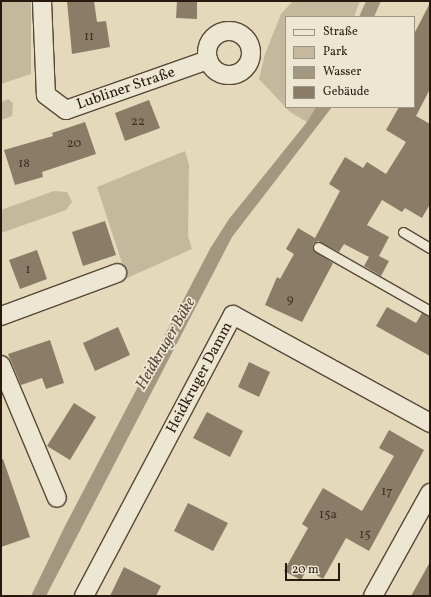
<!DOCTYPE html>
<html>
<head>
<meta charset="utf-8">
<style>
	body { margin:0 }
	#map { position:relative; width:431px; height:597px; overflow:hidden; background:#e4d9ba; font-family:Vollkorn,serif }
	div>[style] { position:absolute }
	.green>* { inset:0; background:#c4b89d }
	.water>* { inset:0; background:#a49780 }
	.building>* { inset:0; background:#8a7c67 }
	.roads { filter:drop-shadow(1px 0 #574839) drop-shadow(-1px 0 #574839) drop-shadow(0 1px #574839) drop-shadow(0 -1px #574839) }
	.service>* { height:9px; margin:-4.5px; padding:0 4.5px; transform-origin:4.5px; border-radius:4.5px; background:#ede6d2 }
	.minor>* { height:18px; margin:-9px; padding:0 9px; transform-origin:9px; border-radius:9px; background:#ede6d2 }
	.minor>.ring { margin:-9px; padding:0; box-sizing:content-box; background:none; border:18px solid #ede6d2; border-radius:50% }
	span { translate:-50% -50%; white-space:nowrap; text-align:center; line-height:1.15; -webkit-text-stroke:3.5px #ede6d2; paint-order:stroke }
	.number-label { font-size:13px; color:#403124 }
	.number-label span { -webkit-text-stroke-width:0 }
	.street-label { font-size:15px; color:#28180e }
	.water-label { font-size:16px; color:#5a4b3c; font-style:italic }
	.frame { position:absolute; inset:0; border:2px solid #28180e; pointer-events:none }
	.legend { position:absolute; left:285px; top:16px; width:130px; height:92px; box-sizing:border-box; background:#ede6d2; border:1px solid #9e9484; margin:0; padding:5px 7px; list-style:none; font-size:12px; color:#28180e }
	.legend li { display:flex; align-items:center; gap:8px; height:20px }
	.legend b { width:20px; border:1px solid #9e9484 }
	.scale { position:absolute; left:285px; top:563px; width:55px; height:18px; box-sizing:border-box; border:2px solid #28180e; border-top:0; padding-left:5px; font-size:12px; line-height:14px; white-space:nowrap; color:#28180e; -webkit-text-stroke:3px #ede6d2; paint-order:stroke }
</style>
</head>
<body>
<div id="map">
	<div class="green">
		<i style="clip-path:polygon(1px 1px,31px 1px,31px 74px,1px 84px)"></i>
		<i style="clip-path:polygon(293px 1px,360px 1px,354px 17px,286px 17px,286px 107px,316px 107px,307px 122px,290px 112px,259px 79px,265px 54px,281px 14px)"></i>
		<i style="clip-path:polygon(8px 99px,13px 103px,12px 116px,1px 120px,1px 102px)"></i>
		<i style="clip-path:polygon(185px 151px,189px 165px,188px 236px,192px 249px,127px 278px,97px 187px)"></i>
		<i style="clip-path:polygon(54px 191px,67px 192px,72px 202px,66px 210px,1px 233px,1px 210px)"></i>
	</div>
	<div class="water">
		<i style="clip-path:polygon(366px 1px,381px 1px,374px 17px,359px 17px)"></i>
		<i style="clip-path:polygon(316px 107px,332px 107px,232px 237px,46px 596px,31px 596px,65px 526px,211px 247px,229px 219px,307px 122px)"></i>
	</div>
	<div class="building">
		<i style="clip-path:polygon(67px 1px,94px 1px,97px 22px,106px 21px,110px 47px,72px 54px)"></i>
		<i style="clip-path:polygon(177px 1px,197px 1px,197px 19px,176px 18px)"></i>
		<i style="clip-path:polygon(430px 3px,430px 89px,416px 116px,430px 124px,430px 204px,422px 218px,405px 208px,402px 212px,382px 200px,367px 225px,389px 237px,379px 256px,389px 261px,381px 276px,364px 266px,369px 257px,344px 244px,339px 252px,318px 241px,313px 244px,313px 250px,333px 263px,302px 322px,265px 305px,277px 277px,280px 279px,294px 254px,286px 249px,298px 228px,315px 238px,340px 191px,329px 184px,345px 157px,363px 168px,367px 162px,386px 174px,406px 142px,386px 130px,399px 107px,414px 107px,414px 34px)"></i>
		<i style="clip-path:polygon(149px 100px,160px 128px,125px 141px,115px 113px)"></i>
		<i style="clip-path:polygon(85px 122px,96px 154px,42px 172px,43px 177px,15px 185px,4px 150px,53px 136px,52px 133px)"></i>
		<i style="clip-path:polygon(105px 221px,116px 255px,83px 266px,72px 232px)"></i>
		<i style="clip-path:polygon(37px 250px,47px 279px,20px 289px,9px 260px)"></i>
		<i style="clip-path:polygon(387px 307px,416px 323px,422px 313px,430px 317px,430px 356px,376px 326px)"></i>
		<i style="clip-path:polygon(118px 327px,130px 355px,95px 371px,83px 343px)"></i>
		<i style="clip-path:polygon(50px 340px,64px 383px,46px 389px,42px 378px,21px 385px,8px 354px)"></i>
		<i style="clip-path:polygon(249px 362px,270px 372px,259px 397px,238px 387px)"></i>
		<i style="clip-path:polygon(74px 403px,96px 417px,70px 460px,47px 446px)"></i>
		<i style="clip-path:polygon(207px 412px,243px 431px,230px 457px,193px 438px)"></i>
		<i style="clip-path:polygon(389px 430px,424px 450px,369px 551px,346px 538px,323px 579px,307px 569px,301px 580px,284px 571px,308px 528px,302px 524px,323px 488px,362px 511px,394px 456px,379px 448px)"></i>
		<i style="clip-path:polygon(3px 459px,30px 537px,1px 547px,1px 460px)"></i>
		<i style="clip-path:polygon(188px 503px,228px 523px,213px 551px,174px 531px)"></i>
		<i style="clip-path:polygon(430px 562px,430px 596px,411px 596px)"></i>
		<i style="clip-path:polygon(124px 567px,161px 586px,156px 596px,110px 596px)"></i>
	</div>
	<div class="roads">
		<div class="service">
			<i style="left:403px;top:232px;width:31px;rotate:31deg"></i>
			<i style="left:318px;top:247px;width:129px;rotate:29.7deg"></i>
		</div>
		<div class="minor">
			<i style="left:42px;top:1px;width:94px;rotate:87.6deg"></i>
			<i style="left:46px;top:95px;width:25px;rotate:37deg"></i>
			<i style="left:66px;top:110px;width:151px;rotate:-19.4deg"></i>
			<i class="ring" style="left:207px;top:31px;width:26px;height:26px"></i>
			<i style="left:1px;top:316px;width:124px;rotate:-20.3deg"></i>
			<i style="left:1px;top:365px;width:144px;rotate:67.2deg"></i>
			<i style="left:84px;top:596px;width:318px;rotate:-62.1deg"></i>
			<i style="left:233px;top:315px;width:225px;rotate:28.7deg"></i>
			<i style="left:373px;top:596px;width:118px;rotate:-61deg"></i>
		</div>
	</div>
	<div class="number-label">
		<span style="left:89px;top:37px">11</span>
		<span style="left:138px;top:122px">22</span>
		<span style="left:74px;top:144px">20</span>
		<span style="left:24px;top:164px">18</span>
		<span style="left:28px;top:270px">1</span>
		<span style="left:290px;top:300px">9</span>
		<span style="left:387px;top:492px">17</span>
		<span style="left:328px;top:515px">15a</span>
		<span style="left:365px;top:535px">15</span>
	</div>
	<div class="street-label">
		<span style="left:126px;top:89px;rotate:-19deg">Lubliner Straße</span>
		<span style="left:200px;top:378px;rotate:-62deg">Heidkruger Damm</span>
	</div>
	<div class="water-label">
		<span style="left:166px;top:344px;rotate:-60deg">Heidkruger Bäke</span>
	</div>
	<div class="frame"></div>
	<ul class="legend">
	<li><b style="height:5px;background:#ede6d2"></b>Straße</li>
	<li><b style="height:11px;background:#c4b89d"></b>Park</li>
	<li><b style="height:11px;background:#a49780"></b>Wasser</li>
	<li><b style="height:11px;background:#8a7c67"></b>Gebäude</li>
	</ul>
	<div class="scale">20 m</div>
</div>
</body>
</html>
